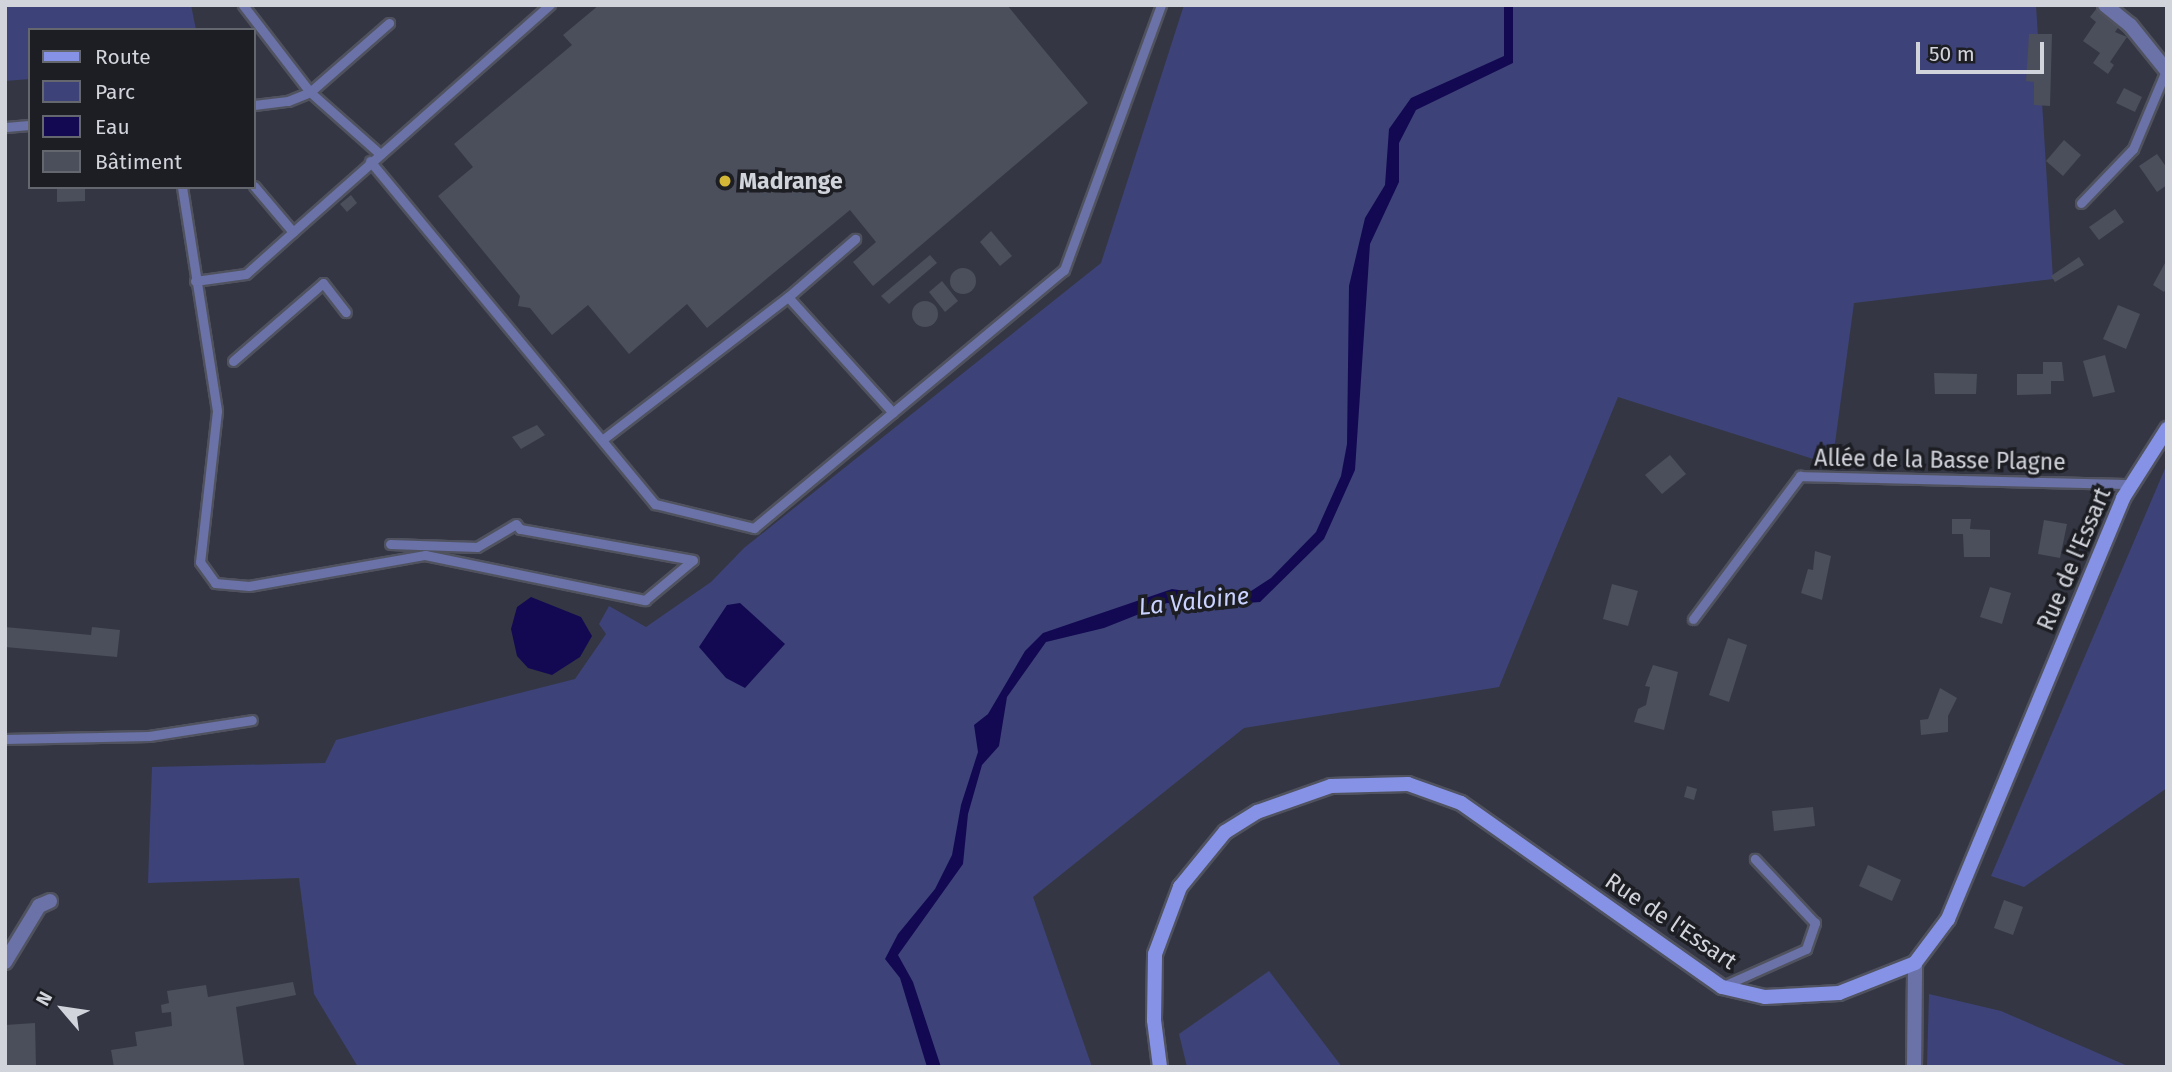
<!DOCTYPE html>
<html>
<head>
<meta charset="utf-8">
<style>
	body { margin:0 }
	#map { position:relative; width:2172px; height:1072px; overflow:hidden; background:#343743; font-family:"Fira Sans",sans-serif }
	div>[style] { position:absolute }
	.green>* { inset:0; background:#3d4378 }
	.water>* { inset:0; background:#130953 }
	.building>* { inset:0; background:#4b4e5b }
	.round { border-radius:50% }
	.roads { filter:drop-shadow(2px 0 #50535f) drop-shadow(-2px 0 #50535f) drop-shadow(0 2px #50535f) drop-shadow(0 -2px #50535f) }
	.lane>* { height:9px; margin:-4.5px; padding:0 4.5px; transform-origin:4.5px; border-radius:4.5px; background:#6a72a7 }
	.street>* { height:14px; margin:-7px; padding:0 7px; transform-origin:7px; border-radius:7px; background:#6a72a7 }
	.secondary>* { height:14px; margin:-7px; padding:0 7px; transform-origin:7px; border-radius:7px; background:#8692e6 }
	.dots>* { width:19px; height:19px; translate:-50% -50%; box-sizing:border-box; border:4px solid #1d1e24; border-radius:50% }
	span { translate:-50% -50%; white-space:nowrap; text-align:center; line-height:1.15; -webkit-text-stroke:7px #1d1e24; paint-order:stroke }
	.poi-label { font-size:23px; color:#d2d4dc; font-weight:700 }
	.left { translate:0 -50%; text-align:left }
	.street-label { font-size:23px; color:#d2d4dc }
	.water-label { font-size:24px; color:#cad3ff; font-style:italic }
	.frame { position:absolute; inset:0; border:7px solid #d2d4dc; pointer-events:none }
	.legend { position:absolute; left:28px; top:28px; width:228px; height:161px; box-sizing:border-box; background:#1d1e24; border:2px solid #65676e; margin:0; padding:9px 12px; list-style:none; font-size:21px; color:#d2d4dc }
	.legend li { display:flex; align-items:center; gap:14px; height:35px }
	.legend b { width:35px; border:2px solid #65676e }
	.north { position:absolute; left:28px; top:974px; width:70px; height:70px; -webkit-text-stroke:5px #1d1e24; paint-order:stroke; rotate:299deg; font-size:19px; font-weight:700; line-height:28px; text-align:center; color:#d2d4dc }
	.north::after { content:''; display:block; margin:auto; width:24px; height:32px; background:#d2d4dc; clip-path:polygon(50% 0,100% 100%,50% 72%,0 100%) }
	.scale { position:absolute; left:1916px; top:42px; width:128px; height:32px; box-sizing:border-box; border:4px solid #d2d4dc; border-top:0; padding-left:9px; font-size:21px; line-height:24px; white-space:nowrap; color:#d2d4dc; -webkit-text-stroke:5px #1d1e24; paint-order:stroke }
</style>
</head>
<body>
<div id="map">
	<div class="green">
		<i style="clip-path:polygon(5px 5px,191px 5px,196px 30px,30px 30px,30px 79px,5px 81px)"></i>
		<i style="clip-path:polygon(1184px 5px,2036px 5px,2053px 279px,1854px 303px,1832px 465px,1618px 397px,1499px 687px,1244px 728px,1033px 897px,1092px 1067px,358px 1067px,314px 994px,299px 878px,148px 883px,152px 767px,325px 763px,336px 740px,575px 679px,606px 634px,599px 624px,609px 606px,646px 627px,711px 582px,744px 548px,1101px 263px)"></i>
		<i style="clip-path:polygon(2167px 464px,2167px 788px,2024px 887px,1991px 876px)"></i>
		<i style="clip-path:polygon(1269px 971px,1342px 1067px,1187px 1067px,1179px 1034px)"></i>
		<i style="clip-path:polygon(1929px 994px,2001px 1011px,2130px 1067px,1927px 1067px)"></i>
	</div>
	<div class="water">
		<i style="clip-path:polygon(1504px 5px,1513px 5px,1513px 63px,1416px 110px,1399px 143px,1399px 182px,1370px 244px,1355px 470px,1324px 539px,1260px 602px,1206px 606px,1167px 603px,1104px 628px,1046px 642px,1007px 697px,999px 746px,982px 765px,968px 814px,963px 864px,898px 955px,913px 982px,941px 1067px,927px 1067px,900px 978px,885px 959px,898px 934px,935px 889px,952px 855px,961px 805px,978px 752px,974px 725px,988px 714px,1025px 651px,1043px 633px,1172px 589px,1211px 595px,1248px 593px,1271px 578px,1316px 532px,1341px 476px,1347px 444px,1349px 286px,1365px 218px,1385px 185px,1389px 129px,1411px 98px,1504px 56px)"></i>
		<i style="clip-path:polygon(531px 597px,581px 617px,592px 636px,580px 657px,552px 675px,528px 668px,517px 656px,511px 629px,517px 607px)"></i>
		<i style="clip-path:polygon(740px 603px,785px 644px,745px 688px,726px 678px,699px 647px,727px 605px)"></i>
	</div>
	<div class="building">
		<i style="clip-path:polygon(599px 5px,1007px 5px,1088px 103px,873px 286px,853px 262px,876px 242px,850px 210px,707px 328px,687px 304px,629px 354px,588px 305px,552px 335px,530px 308px,518px 306px,520px 296px,438px 196px,473px 167px,454px 144px,572px 45px,563px 35px)"></i>
		<i style="clip-path:polygon(2097px 8px,2120px 25px,2115px 32px,2127px 37px,2110px 62px,2114px 65px,2108px 74px,2093px 63px,2100px 53px,2083px 41px,2096px 22px,2090px 17px)"></i>
		<i style="clip-path:polygon(2029px 34px,2052px 34px,2050px 106px,2034px 105px,2034px 82px,2026px 81px)"></i>
		<i style="clip-path:polygon(2124px 88px,2142px 97px,2135px 112px,2116px 103px)"></i>
		<i style="clip-path:polygon(2064px 140px,2081px 155px,2063px 176px,2046px 161px)"></i>
		<i style="clip-path:polygon(2157px 154px,2167px 168px,2167px 185px,2157px 192px,2139px 166px)"></i>
		<i style="clip-path:polygon(57px 187px,85px 187px,85px 201px,57px 202px)"></i>
		<i style="clip-path:polygon(351px 195px,357px 203px,347px 212px,340px 204px)"></i>
		<i style="clip-path:polygon(2115px 209px,2124px 222px,2099px 240px,2089px 227px)"></i>
		<i style="clip-path:polygon(991px 231px,1012px 256px,1000px 266px,980px 242px)"></i>
		<i style="clip-path:polygon(930px 255px,937px 263px,889px 304px,881px 296px)"></i>
		<i style="clip-path:polygon(2079px 257px,2084px 265px,2055px 282px,2051px 276px)"></i>
		<i style="clip-path:polygon(2165px 263px,2167px 287px,2164px 292px,2153px 285px)"></i>
		<i class="round" style="left:950px;top:268px;width:26px;height:26px"></i>
		<i style="clip-path:polygon(942px 281px,958px 301px,945px 312px,929px 292px)"></i>
		<i class="round" style="left:912px;top:301px;width:26px;height:26px"></i>
		<i style="clip-path:polygon(2118px 305px,2140px 314px,2126px 349px,2103px 339px)"></i>
		<i style="clip-path:polygon(2105px 355px,2115px 392px,2093px 397px,2083px 361px)"></i>
		<i style="clip-path:polygon(2043px 362px,2062px 362px,2064px 381px,2051px 381px,2051px 394px,2017px 395px,2017px 374px,2043px 374px)"></i>
		<i style="clip-path:polygon(1934px 373px,1977px 374px,1976px 394px,1935px 394px)"></i>
		<i style="clip-path:polygon(537px 425px,545px 435px,521px 449px,512px 437px)"></i>
		<i style="clip-path:polygon(1670px 455px,1686px 474px,1662px 494px,1645px 475px)"></i>
		<i style="clip-path:polygon(1952px 519px,1971px 519px,1970px 529px,1990px 530px,1990px 557px,1964px 557px,1963px 534px,1952px 534px)"></i>
		<i style="clip-path:polygon(2044px 520px,2067px 524px,2060px 558px,2038px 554px)"></i>
		<i style="clip-path:polygon(1815px 551px,1831px 556px,1822px 600px,1801px 593px,1808px 569px,1813px 570px)"></i>
		<i style="clip-path:polygon(1612px 584px,1638px 591px,1628px 626px,1603px 619px)"></i>
		<i style="clip-path:polygon(1990px 587px,2011px 593px,2002px 624px,1980px 617px)"></i>
		<i style="clip-path:polygon(5px 627px,91px 635px,92px 627px,120px 630px,117px 657px,5px 647px)"></i>
		<i style="clip-path:polygon(1728px 638px,1747px 645px,1729px 702px,1709px 695px)"></i>
		<i style="clip-path:polygon(1653px 665px,1678px 672px,1664px 730px,1634px 722px,1638px 709px,1646px 705px,1650px 687px,1645px 686px)"></i>
		<i style="clip-path:polygon(1940px 688px,1957px 698px,1948px 716px,1948px 732px,1921px 735px,1920px 720px,1928px 719px)"></i>
		<i style="clip-path:polygon(1687px 786px,1697px 789px,1694px 800px,1684px 797px)"></i>
		<i style="clip-path:polygon(1813px 807px,1815px 826px,1774px 831px,1772px 811px)"></i>
		<i style="clip-path:polygon(1868px 865px,1901px 880px,1892px 901px,1859px 886px)"></i>
		<i style="clip-path:polygon(2004px 900px,2023px 907px,2013px 935px,1994px 928px)"></i>
		<i style="clip-path:polygon(293px 982px,296px 995px,236px 1007px,244px 1065px,114px 1067px,111px 1050px,137px 1046px,135px 1032px,172px 1026px,171px 1012px,162px 1013px,161px 1005px,169px 1003px,167px 991px,206px 985px,208px 997px)"></i>
		<i style="clip-path:polygon(35px 1023px,36px 1067px,7px 1067px,5px 1025px)"></i>
	</div>
	<div class="roads">
		<div class="lane">
			<i style="left:243px;top:5px;width:110px;rotate:52.4deg"></i>
			<i style="left:310px;top:92px;width:94px;rotate:41.5deg"></i>
			<i style="left:254px;top:105px;width:34px;rotate:-7deg"></i>
			<i style="left:288px;top:101px;width:24px;rotate:-22deg"></i>
			<i style="left:310px;top:92px;width:105px;rotate:-41.1deg"></i>
			<i style="left:5px;top:127px;width:25px;rotate:-5deg"></i>
			<i style="left:370px;top:161px;width:446px;rotate:50.3deg"></i>
			<i style="left:655px;top:504px;width:102px;rotate:13.6deg"></i>
			<i style="left:754px;top:528px;width:403px;rotate:-39.8deg"></i>
			<i style="left:1064px;top:270px;width:282px;rotate:-69.9deg"></i>
			<i style="left:254px;top:186px;width:60px;rotate:49.7deg"></i>
			<i style="left:293px;top:232px;width:343px;rotate:-41.5deg"></i>
			<i style="left:182px;top:187px;width:227px;rotate:81.1deg"></i>
			<i style="left:217px;top:411px;width:152px;rotate:96.4deg"></i>
			<i style="left:200px;top:562px;width:26px;rotate:54deg"></i>
			<i style="left:215px;top:583px;width:34px;rotate:5deg"></i>
			<i style="left:249px;top:586px;width:179px;rotate:-10deg"></i>
			<i style="left:425px;top:555px;width:225px;rotate:11.6deg"></i>
			<i style="left:645px;top:600px;width:62px;rotate:-39.8deg"></i>
			<i style="left:693px;top:560px;width:176px;rotate:-169.8deg"></i>
			<i style="left:520px;top:529px;width:6px;rotate:-129deg"></i>
			<i style="left:516px;top:524px;width:45px;rotate:149.5deg"></i>
			<i style="left:477px;top:547px;width:87px;rotate:-178deg"></i>
			<i style="left:2081px;top:203px;width:75px;rotate:-46.1deg"></i>
			<i style="left:2133px;top:149px;width:88px;rotate:-67.2deg"></i>
			<i style="left:195px;top:281px;width:51px;rotate:-7.8deg"></i>
			<i style="left:246px;top:274px;width:63px;rotate:-41.8deg"></i>
			<i style="left:788px;top:297px;width:89px;rotate:-40.9deg"></i>
			<i style="left:233px;top:361px;width:119px;rotate:-40.9deg"></i>
			<i style="left:323px;top:283px;width:37px;rotate:52deg"></i>
			<i style="left:602px;top:440px;width:235px;rotate:-37.6deg"></i>
			<i style="left:788px;top:297px;width:156px;rotate:47.8deg"></i>
			<i style="left:1693px;top:619px;width:179px;rotate:-53.2deg"></i>
			<i style="left:1800px;top:476px;width:331px;rotate:1.4deg"></i>
			<i style="left:5px;top:739px;width:144px;rotate:-1.2deg"></i>
			<i style="left:149px;top:736px;width:104px;rotate:-8.8deg"></i>
			<i style="left:1723px;top:986px;width:91px;rotate:-24deg"></i>
			<i style="left:1806px;top:949px;width:28px;rotate:-71deg"></i>
			<i style="left:1815px;top:923px;width:88px;rotate:-133.2deg"></i>
		</div>
		<div class="street">
			<i style="left:2105px;top:5px;width:32px;rotate:39deg"></i>
			<i style="left:2130px;top:25px;width:59px;rotate:51.2deg"></i>
			<i style="left:5px;top:962px;width:66px;rotate:-58.7deg"></i>
			<i style="left:39px;top:906px;width:12px;rotate:-24deg"></i>
			<i style="left:1914px;top:1067px;width:104px;rotate:-89.4deg"></i>
		</div>
		<div class="secondary">
			<i style="left:1160px;top:1067px;width:47px;rotate:-97.3deg"></i>
			<i style="left:1154px;top:1020px;width:66px;rotate:-89.1deg"></i>
			<i style="left:1155px;top:954px;width:72px;rotate:-69.5deg"></i>
			<i style="left:1180px;top:887px;width:71px;rotate:-50.7deg"></i>
			<i style="left:1225px;top:832px;width:38px;rotate:-32deg"></i>
			<i style="left:1257px;top:812px;width:78px;rotate:-19.4deg"></i>
			<i style="left:1331px;top:786px;width:77px;rotate:-1.5deg"></i>
			<i style="left:1408px;top:784px;width:56px;rotate:19.7deg"></i>
			<i style="left:1461px;top:803px;width:319px;rotate:35.2deg"></i>
			<i style="left:1722px;top:987px;width:44px;rotate:13.1deg"></i>
			<i style="left:1765px;top:997px;width:74px;rotate:-3.1deg"></i>
			<i style="left:1839px;top:993px;width:82px;rotate:-21.5deg"></i>
			<i style="left:1915px;top:963px;width:55px;rotate:-53.1deg"></i>
			<i style="left:1948px;top:919px;width:456px;rotate:-67.4deg"></i>
			<i style="left:2123px;top:498px;width:82px;rotate:-57.5deg"></i>
		</div>
	</div>
	<div class="dots">
		<i style="left:725px;top:181px;background:#d3b635"></i>
	</div>
	<div class="poi-label">
		<span class="left" style="left:739px;top:181px">Madrange</span>
	</div>
	<div class="street-label">
		<span style="left:1940px;top:460px;rotate:1deg">Allée de la Basse Plagne</span>
		<span style="left:2074px;top:559px;rotate:-67deg">Rue de l'Essart</span>
		<span style="left:1671px;top:921px;rotate:34deg">Rue de l'Essart</span>
	</div>
	<div class="water-label">
		<span style="left:1194px;top:602px;rotate:-6deg">La Valoine</span>
	</div>
	<div class="frame"></div>
	<ul class="legend">
	<li><b style="height:9px;background:#8692e6"></b>Route</li>
	<li><b style="height:19px;background:#3d4378"></b>Parc</li>
	<li><b style="height:19px;background:#130953"></b>Eau</li>
	<li><b style="height:19px;background:#4b4e5b"></b>Bâtiment</li>
	</ul>
	<div class="north">N</div>
	<div class="scale">50 m</div>
</div>
</body>
</html>
